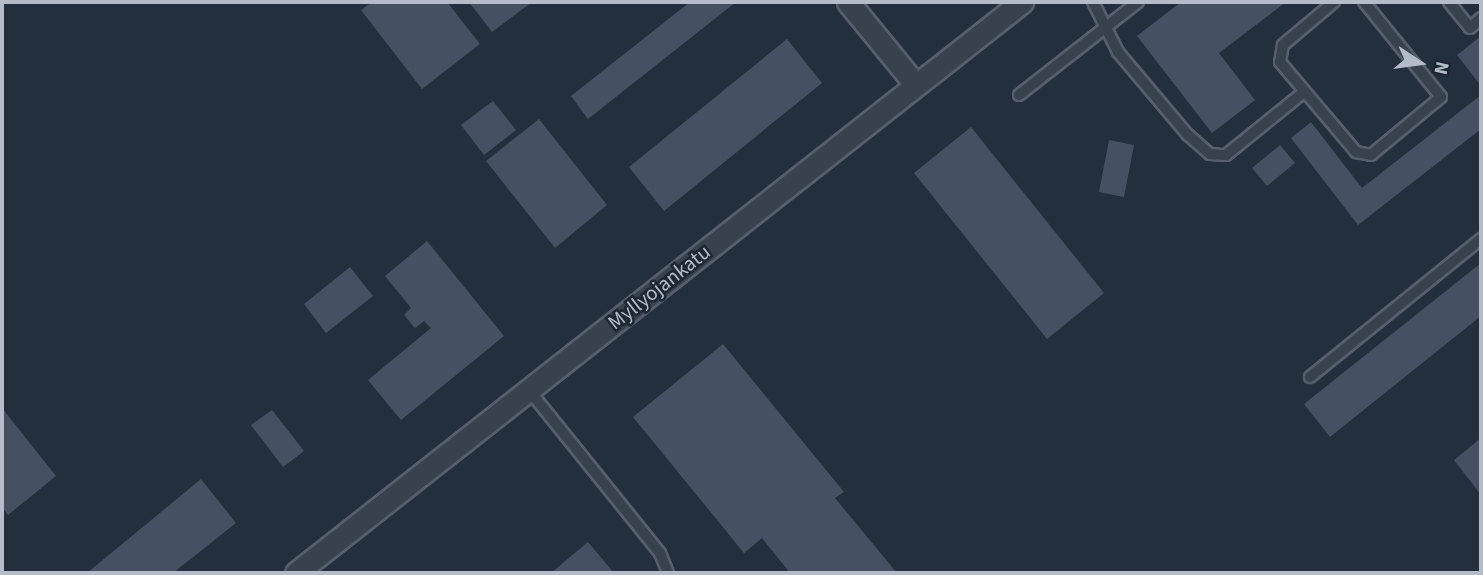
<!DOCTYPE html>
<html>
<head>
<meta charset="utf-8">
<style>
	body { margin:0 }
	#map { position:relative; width:1483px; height:575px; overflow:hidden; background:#242f3e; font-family:"Source Sans 3",sans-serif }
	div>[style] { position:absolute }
	.building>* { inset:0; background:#455162 }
	.roads { filter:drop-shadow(2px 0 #565f6c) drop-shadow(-2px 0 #565f6c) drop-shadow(0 2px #565f6c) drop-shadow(0 -2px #565f6c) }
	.lane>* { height:10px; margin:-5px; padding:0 5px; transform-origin:5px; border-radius:5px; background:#38414e }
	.street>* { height:21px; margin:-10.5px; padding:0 10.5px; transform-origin:10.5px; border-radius:10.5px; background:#38414e }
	span { translate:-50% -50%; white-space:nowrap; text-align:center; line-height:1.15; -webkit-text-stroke:5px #1d2633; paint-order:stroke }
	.street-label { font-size:21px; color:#b4bcc9 }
	.frame { position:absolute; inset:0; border:4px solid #b4bcc9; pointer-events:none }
	.north { position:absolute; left:1385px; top:28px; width:70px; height:70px; -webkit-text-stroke:5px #1d2633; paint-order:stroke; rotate:103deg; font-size:19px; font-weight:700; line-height:28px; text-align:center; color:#b4bcc9 }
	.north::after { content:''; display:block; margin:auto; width:24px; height:32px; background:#b4bcc9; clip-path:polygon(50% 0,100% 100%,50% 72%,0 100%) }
</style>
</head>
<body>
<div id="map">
	<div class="building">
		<i style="clip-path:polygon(372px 2px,447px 2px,480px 44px,422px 89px,361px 10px)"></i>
		<i style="clip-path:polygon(469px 2px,532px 2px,492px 32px)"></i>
		<i style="clip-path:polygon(690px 2px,736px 2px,588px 119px,571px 96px)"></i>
		<i style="clip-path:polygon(1181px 2px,1286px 2px,1219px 53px,1255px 100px,1212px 133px,1137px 36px)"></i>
		<i style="clip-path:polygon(1481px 36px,1481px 86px,1457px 55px)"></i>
		<i style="clip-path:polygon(787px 39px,822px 83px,664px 211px,629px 167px)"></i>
		<i style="clip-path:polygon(1481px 95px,1481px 129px,1358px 225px,1291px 138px,1311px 122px,1362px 188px)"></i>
		<i style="clip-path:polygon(493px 101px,516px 130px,484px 155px,461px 125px)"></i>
		<i style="clip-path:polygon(539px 119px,607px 205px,555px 248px,486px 161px)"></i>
		<i style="clip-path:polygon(971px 127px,1104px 293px,1047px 339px,914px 173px)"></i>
		<i style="clip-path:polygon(1109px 140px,1134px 145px,1124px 197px,1099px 192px)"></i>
		<i style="clip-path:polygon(1280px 145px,1295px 163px,1267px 186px,1252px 168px)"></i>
		<i style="clip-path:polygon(427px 241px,504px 336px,401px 420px,368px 380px,431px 328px,424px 321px,415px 328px,404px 315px,411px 308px,385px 276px)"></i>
		<i style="clip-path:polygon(1481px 263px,1481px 316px,1330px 437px,1304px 404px)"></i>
		<i style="clip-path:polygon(350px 267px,373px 296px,326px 333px,304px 304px)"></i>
		<i style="clip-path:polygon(723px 344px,844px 492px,835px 498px,897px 573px,790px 573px,762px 538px,744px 553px,633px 417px)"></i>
		<i style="clip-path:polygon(2px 408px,56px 476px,8px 515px,2px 507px)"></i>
		<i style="clip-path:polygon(272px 410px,304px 451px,283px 467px,251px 425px)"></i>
		<i style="clip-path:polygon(1481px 438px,1481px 495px,1454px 460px)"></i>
		<i style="clip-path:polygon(201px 479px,236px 523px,173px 573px,87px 573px)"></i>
		<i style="clip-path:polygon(588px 542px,614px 573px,551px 573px)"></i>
	</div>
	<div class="roads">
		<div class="lane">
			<i style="left:1093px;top:2px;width:56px;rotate:63.4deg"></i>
			<i style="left:1118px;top:52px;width:109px;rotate:49.9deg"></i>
			<i style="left:1188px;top:135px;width:29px;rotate:41deg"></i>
			<i style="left:1210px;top:154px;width:16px;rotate:4deg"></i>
			<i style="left:1226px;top:155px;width:100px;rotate:-38.9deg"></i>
			<i style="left:1334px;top:2px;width:67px;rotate:139.9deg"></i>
			<i style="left:1283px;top:45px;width:17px;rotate:100deg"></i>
			<i style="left:1280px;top:62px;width:118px;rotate:49.8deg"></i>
			<i style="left:1356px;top:152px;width:15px;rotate:11deg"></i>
			<i style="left:1371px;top:155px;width:91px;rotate:-39.6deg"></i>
			<i style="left:1441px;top:97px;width:122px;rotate:-129deg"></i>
			<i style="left:1449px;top:2px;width:33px;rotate:51deg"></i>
			<i style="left:1470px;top:28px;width:15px;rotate:-42deg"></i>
			<i style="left:1019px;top:95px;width:151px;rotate:-38deg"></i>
			<i style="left:1310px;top:377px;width:220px;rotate:-38.9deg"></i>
			<i style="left:528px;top:389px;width:211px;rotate:51.2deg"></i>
			<i style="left:660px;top:553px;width:22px;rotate:68deg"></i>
		</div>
		<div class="street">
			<i style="left:848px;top:2px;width:107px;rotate:50.7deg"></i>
			<i style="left:296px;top:573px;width:924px;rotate:-38.19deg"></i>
		</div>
	</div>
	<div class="street-label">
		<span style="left:659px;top:287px;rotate:-38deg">Myllyojankatu</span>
	</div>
	<div class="frame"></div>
	<div class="north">N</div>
</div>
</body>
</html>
